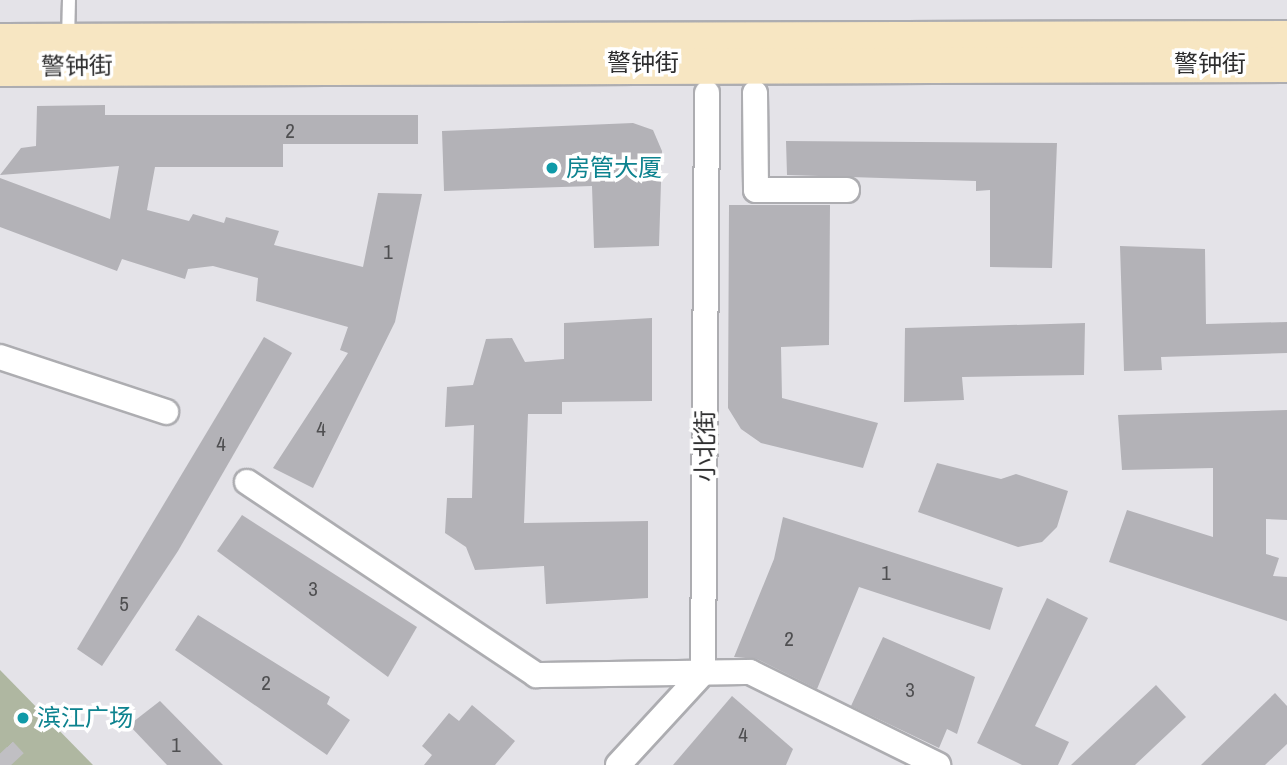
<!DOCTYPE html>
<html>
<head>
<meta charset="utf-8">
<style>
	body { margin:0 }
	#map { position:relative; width:1287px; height:765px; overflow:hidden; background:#e4e3e8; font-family:"Archivo Narrow","Noto Sans SC",sans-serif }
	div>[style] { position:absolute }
	.green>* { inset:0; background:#afb7a1 }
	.building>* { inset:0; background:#b3b2b7 }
	.secondary-tunnel>* { height:35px; margin-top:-17.5px; transform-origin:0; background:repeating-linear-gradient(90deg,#c0bfc3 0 35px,transparent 0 53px) }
	.roads { filter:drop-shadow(2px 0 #adadb1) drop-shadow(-2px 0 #adadb1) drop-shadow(0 2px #adadb1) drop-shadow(0 -2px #adadb1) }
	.lane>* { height:12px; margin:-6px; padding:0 6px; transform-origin:6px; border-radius:6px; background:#fff }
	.street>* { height:24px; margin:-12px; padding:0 12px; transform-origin:12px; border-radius:12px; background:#fff }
	.secondary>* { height:35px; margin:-17.5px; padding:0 17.5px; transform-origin:17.5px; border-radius:17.5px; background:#f7e6c2 }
	.dots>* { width:19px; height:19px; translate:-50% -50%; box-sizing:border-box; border:4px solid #fff; border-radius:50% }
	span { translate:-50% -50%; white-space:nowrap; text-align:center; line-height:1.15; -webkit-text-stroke:7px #fff; paint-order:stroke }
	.number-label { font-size:21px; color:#4f4f51 }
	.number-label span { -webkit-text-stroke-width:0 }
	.street-label { font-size:24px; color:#2e2e2f }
	.culture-label { font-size:24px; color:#0d838f }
	.left { translate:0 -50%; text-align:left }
</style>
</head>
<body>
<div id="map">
	<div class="green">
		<i style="clip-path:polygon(0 670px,93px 765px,0 765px)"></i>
	</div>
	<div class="building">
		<i style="clip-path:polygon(105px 105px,105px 115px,418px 115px,418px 144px,283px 144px,283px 167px,155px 167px,147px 210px,189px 221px,193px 214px,224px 223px,226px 217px,279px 231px,274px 245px,363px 267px,378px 193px,422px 194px,395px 322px,313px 488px,273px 468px,348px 353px,340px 350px,348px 327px,256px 301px,258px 278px,213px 266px,188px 269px,185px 279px,122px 259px,117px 271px,0 227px,0 178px,110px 219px,119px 166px,0 175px,21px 148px,36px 146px,37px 106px)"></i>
		<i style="clip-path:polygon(633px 123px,653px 130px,662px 151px,659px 246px,594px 248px,592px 186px,444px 191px,442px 131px)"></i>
		<i style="clip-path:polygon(786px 141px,1057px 143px,1052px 268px,990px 267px,990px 190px,976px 191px,976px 181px,787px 175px)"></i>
		<i style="clip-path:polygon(729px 205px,830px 205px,829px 345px,781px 347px,782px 398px,878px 423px,863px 468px,761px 443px,741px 429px,728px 408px)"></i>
		<i style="clip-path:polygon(1120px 246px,1205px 249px,1206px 324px,1287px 322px,1287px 353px,1161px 357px,1162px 370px,1124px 371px)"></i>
		<i style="clip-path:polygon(652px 318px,652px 401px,562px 402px,562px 414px,528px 414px,524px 523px,648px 521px,648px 598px,546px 604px,544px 566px,475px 570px,466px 547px,445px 533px,447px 498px,472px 498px,474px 425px,445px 427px,447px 387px,473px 385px,486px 339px,512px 338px,525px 362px,564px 359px,564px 323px)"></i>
		<i style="clip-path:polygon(1085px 323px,1084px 375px,962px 377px,964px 400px,904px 402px,905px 328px)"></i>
		<i style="clip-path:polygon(264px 337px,292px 353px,178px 551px,102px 666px,77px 649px)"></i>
		<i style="clip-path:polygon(1287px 410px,1287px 520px,1266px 519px,1266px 554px,1279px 558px,1273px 576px,1287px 577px,1287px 621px,1109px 562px,1127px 510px,1213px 537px,1213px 468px,1122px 470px,1118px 415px)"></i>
		<i style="clip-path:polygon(937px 463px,1001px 479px,1016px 474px,1068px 491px,1057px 527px,1042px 542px,1018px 547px,918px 512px)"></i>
		<i style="clip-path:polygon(242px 515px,417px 627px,388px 677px,217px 551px)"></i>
		<i style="clip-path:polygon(783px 517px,1003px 588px,990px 630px,859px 587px,817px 689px,757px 659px,734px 657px,774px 559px)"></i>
		<i style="clip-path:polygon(1047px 598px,1088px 618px,1035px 726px,1069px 742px,1058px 765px,1022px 765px,977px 743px)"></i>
		<i style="clip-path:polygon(198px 615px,330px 697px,327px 704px,350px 720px,327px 755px,175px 650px)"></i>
		<i style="clip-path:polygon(883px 637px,975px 677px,957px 734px,947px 729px,939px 748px,851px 706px)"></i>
		<i style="clip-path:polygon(1156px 685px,1186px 717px,1135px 765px,1071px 765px)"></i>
		<i style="clip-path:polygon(1275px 693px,1287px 706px,1287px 744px,1265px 765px,1201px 765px)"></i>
		<i style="clip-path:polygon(732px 696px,793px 749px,786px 765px,673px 765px)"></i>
		<i style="clip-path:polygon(160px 701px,223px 765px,167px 765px,129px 725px)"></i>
		<i style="clip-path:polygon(472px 705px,515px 741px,495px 765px,424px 765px,432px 755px,422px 746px,449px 713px,459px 721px)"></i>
	</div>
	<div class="secondary-tunnel">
		<i style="left:0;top:753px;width:16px;rotate:47deg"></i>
	</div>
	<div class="roads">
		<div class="lane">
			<i style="left:68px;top:40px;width:40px;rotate:-88.6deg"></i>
		</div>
		<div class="street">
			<i style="left:755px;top:93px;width:97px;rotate:89.4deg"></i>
			<i style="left:756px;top:190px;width:91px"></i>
			<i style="left:0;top:357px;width:175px;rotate:18.3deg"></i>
			<i style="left:247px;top:482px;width:348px;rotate:33.7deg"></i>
			<i style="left:536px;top:675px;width:214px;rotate:-0.8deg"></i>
			<i style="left:750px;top:672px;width:210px;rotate:26.3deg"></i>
			<i style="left:618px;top:765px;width:125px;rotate:-47.3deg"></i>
			<i style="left:703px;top:673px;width:580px;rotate:-89.6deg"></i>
		</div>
		<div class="secondary">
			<i style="left:0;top:41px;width:1287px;rotate:-0.13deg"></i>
			<i style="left:0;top:68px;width:1287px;rotate:-0.18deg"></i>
		</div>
	</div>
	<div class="dots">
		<i style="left:552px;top:168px;background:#0f9aa8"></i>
		<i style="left:23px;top:718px;background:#0f9aa8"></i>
	</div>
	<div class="number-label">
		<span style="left:290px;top:131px">2</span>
		<span style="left:388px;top:252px">1</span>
		<span style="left:321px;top:429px">4</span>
		<span style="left:221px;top:444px">4</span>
		<span style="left:886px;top:573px">1</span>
		<span style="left:313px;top:589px">3</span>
		<span style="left:124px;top:604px">5</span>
		<span style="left:789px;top:639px">2</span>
		<span style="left:266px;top:683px">2</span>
		<span style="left:910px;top:690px">3</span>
		<span style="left:743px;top:735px">4</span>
		<span style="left:176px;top:745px">1</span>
	</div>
	<div class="street-label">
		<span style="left:643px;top:63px">警钟街</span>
		<span style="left:1210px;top:64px">警钟街</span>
		<span style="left:77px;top:66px;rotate:-1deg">警钟街</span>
		<span style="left:705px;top:446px;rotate:-90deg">小北街</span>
	</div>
	<div class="culture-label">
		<span class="left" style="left:566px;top:168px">房管大厦</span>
		<span class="left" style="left:37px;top:718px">滨江广场</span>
	</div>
</div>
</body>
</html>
